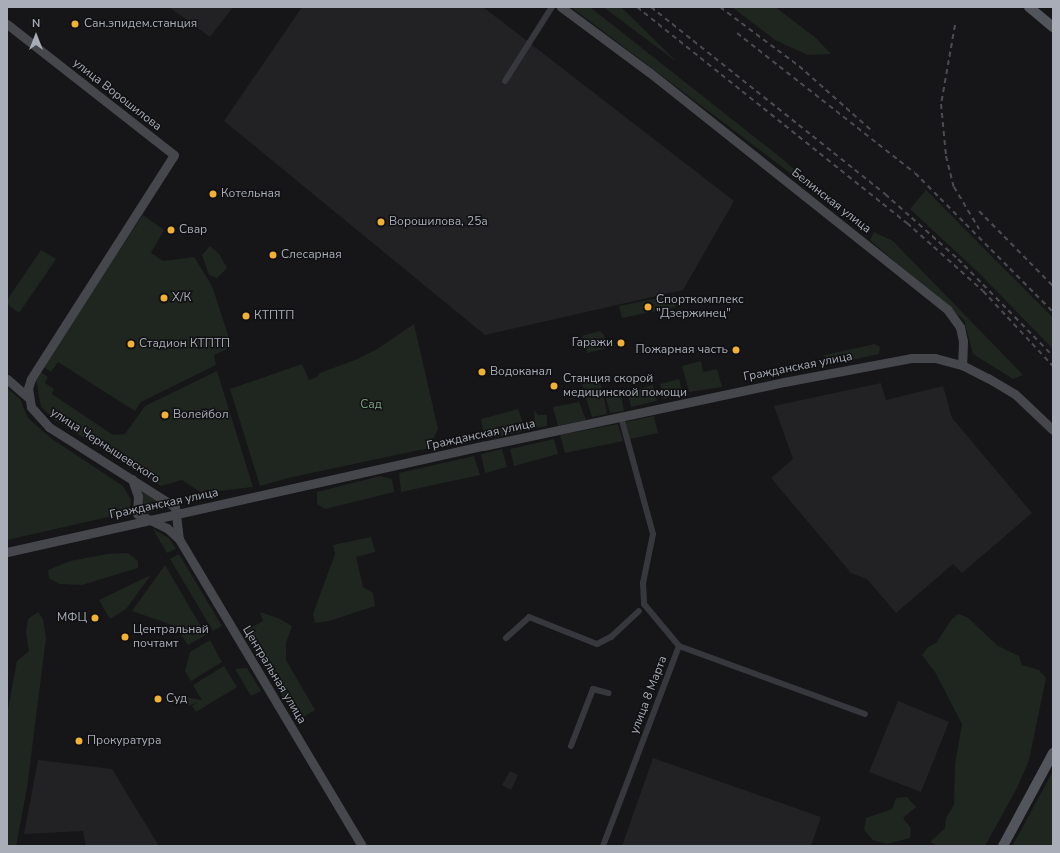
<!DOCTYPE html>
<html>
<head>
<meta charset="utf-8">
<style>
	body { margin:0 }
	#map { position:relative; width:1060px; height:853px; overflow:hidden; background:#161618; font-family:"Nunito Sans",sans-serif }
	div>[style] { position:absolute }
	.built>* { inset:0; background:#222225 }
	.green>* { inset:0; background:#1e261f }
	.street>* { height:6px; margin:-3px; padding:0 3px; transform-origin:3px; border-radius:3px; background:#37383d }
	.secondary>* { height:9px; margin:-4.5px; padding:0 4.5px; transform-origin:4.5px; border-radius:4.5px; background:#45474d }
	.primary>* { height:10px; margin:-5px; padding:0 5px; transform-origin:5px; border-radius:5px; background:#53555c }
	.rail>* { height:2px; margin-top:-1px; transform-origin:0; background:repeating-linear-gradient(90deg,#4a4c52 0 5px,transparent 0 9px) }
	.dots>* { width:11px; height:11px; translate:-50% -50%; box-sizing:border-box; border:2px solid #111113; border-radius:50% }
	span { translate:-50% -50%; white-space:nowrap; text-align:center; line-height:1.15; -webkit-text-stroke:3px #111113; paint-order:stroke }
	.poi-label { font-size:12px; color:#a8adb8 }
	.left { translate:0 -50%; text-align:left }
	.right { translate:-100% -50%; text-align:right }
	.street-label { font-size:12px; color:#a8adb8 }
	.park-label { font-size:12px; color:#7fa381 }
	.frame { position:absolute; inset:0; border:8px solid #a8adb8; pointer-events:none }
	.north { position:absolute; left:16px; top:16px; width:40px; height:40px; -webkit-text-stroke:3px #111113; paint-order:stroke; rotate:0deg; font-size:11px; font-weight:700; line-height:16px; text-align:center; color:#a8adb8 }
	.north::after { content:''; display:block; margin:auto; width:14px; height:18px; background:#a8adb8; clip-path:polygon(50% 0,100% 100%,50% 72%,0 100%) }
</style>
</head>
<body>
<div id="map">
	<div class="built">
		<i style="clip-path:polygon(169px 7px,233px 7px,210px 37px)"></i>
		<i style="clip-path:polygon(302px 7px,483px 7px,734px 201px,683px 290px,485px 335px,224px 121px)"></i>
		<i style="clip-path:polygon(881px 383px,886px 400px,943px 386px,952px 418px,1032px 513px,962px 573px,953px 564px,896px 613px,867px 579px,851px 573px,771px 478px,793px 459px,774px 406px)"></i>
		<i style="clip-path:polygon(898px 701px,949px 722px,921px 792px,869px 772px)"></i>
		<i style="clip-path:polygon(653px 758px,821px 817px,811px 846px,622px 846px)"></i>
		<i style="clip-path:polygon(38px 760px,112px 769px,159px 846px,86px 846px,83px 831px,24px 834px)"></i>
		<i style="clip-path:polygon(510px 771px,518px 775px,511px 790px,502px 785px)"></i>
	</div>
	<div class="green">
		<i style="clip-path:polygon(571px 7px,590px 7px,785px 161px,839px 210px)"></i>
		<i style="clip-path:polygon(603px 7px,621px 7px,677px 62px,622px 21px)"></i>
		<i style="clip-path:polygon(732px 7px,775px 7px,816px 38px,831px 54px,808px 55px,775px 40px)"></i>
		<i style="clip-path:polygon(926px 190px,1053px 318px,1053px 349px,977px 271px,910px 209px)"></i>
		<i style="clip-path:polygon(143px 215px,164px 230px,151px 253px,163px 261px,194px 257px,212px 286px,232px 347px,214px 355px,216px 365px,141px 402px,135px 411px,58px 362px,51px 372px,42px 366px)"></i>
		<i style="clip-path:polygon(874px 232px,893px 241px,1023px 375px,1013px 379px,973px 354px,964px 320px,870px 240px)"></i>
		<i style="clip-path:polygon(210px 246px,219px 254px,227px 268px,217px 278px,209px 275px,202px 255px)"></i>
		<i style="clip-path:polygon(41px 250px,56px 259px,19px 313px,7px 304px,7px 300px)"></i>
		<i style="clip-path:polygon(674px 295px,676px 307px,622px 318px,619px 306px)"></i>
		<i style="clip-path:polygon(414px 324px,438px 429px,429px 448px,288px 478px,260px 486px,230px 389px,302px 364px,309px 380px,317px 377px,320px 373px,355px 360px,379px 348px)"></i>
		<i style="clip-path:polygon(600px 331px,604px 335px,608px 348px,587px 353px,582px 336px)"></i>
		<i style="clip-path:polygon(875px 344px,880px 347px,879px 354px,828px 365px,822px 360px,825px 355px)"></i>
		<i style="clip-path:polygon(701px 361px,703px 372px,717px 369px,722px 387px,689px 392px,682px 366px)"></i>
		<i style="clip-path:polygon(39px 371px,48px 377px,45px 383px,54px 389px,52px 394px,113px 435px,125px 434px,145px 406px,217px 371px,253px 487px,202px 493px,182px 480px,161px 486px,55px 420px,41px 407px,36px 379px)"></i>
		<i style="clip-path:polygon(596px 377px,602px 387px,598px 393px,585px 396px,581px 379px)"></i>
		<i style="clip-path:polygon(679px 379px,683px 394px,663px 399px,660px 384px)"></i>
		<i style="clip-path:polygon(653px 385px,657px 401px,631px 407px,629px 397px,636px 395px,635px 390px)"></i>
		<i style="clip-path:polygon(7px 388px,20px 399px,28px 418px,52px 439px,123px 486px,131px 500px,130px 512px,7px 540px)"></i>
		<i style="clip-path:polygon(620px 390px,624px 411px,610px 413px,606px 398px,609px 393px)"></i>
		<i style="clip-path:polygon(598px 395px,604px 398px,607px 414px,592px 417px,586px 398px)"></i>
		<i style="clip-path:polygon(579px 402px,586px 420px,558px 426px,553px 407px)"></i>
		<i style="clip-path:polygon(518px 409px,524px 425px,521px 432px,491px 438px,484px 435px,481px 419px)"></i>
		<i style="clip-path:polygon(534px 410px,538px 415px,547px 415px,547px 426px,535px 428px)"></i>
		<i style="clip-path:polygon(654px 416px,658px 433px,630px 439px,625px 422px)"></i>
		<i style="clip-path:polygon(618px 424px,623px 441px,565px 453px,560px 435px)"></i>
		<i style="clip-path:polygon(554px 439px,558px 454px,514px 466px,510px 449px)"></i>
		<i style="clip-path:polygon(502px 449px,507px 467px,485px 473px,481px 454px)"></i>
		<i style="clip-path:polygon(474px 456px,480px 475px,401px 492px,399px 473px)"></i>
		<i style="clip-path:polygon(380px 476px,392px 479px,394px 492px,325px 509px,317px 504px,317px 492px)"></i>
		<i style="clip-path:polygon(140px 488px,168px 508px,143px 514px)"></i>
		<i style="clip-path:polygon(153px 529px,169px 538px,176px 549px,167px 553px)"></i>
		<i style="clip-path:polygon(371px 537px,375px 552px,356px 557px,363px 587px,373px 593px,375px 606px,329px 621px,315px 623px,313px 614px,335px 554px,333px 545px)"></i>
		<i style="clip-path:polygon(128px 553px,138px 561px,138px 568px,82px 585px,59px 584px,49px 578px,48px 570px,70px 561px,107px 554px)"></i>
		<i style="clip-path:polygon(179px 554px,222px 626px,213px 631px,170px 559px)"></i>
		<i style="clip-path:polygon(165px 565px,206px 635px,188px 645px,175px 626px,132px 611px)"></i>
		<i style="clip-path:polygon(151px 575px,126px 609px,110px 619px,99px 600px)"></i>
		<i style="clip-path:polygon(38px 612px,43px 619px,46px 638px,27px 788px,16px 846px,7px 846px,7px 715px,17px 661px,29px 651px,26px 633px,28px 619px)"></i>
		<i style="clip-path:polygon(260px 612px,278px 618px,292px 626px,286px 643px,286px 660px,315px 710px,297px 721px,243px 632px,263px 621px)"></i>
		<i style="clip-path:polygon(958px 614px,967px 617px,998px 646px,1019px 656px,1022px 665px,1039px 670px,1046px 678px,1029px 760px,1018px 786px,985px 846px,938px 846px,930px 842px,945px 828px,946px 818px,954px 805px,955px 764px,962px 724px,935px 672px,922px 655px,928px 647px,936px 643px,951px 620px)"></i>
		<i style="clip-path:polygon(210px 640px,222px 662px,191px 681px,185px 671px,190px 652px)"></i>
		<i style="clip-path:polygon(224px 666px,237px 687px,196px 712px,192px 706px,198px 702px,189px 706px,184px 697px,202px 700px,193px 685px)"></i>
		<i style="clip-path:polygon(247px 668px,261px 691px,251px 696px,235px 669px)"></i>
		<i style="clip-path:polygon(1053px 771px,1053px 846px,1012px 846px,1021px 830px)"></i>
		<i style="clip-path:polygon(907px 797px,916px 807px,903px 818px,911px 828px,910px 838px,887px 844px,873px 840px,864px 830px,866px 818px,892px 809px,896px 798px)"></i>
	</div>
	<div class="street">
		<i style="left:505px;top:81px;width:88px;rotate:-57.6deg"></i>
		<i style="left:621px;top:417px;width:121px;rotate:74.7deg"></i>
		<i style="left:653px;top:534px;width:50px;rotate:101.5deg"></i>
		<i style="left:643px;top:583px;width:21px;rotate:87deg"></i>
		<i style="left:644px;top:604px;width:55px;rotate:50.2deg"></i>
		<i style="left:506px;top:638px;width:31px;rotate:-42deg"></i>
		<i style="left:529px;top:617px;width:73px;rotate:21.7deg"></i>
		<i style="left:597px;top:644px;width:16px;rotate:-27deg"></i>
		<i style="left:611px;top:637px;width:38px;rotate:-43deg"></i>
		<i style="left:571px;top:746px;width:61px;rotate:-68.9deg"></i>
		<i style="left:593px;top:689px;width:16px;rotate:15deg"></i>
		<i style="left:603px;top:846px;width:214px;rotate:-69.2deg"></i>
		<i style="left:679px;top:646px;width:198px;rotate:20.1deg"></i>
	</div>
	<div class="secondary">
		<i style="left:561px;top:7px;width:109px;rotate:36.5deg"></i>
		<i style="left:649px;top:72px;width:381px;rotate:38.5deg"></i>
		<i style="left:947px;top:309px;width:22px;rotate:54deg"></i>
		<i style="left:960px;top:327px;width:14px;rotate:78deg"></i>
		<i style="left:963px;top:341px;width:24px;rotate:92deg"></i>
		<i style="left:7px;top:24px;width:212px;rotate:38.1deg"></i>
		<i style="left:174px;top:155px;width:266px;rotate:122.6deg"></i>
		<i style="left:31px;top:379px;width:9px;rotate:108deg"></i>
		<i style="left:28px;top:388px;width:19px;rotate:81deg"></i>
		<i style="left:31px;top:407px;width:27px;rotate:48deg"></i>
		<i style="left:49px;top:427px;width:149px;rotate:32.4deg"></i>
		<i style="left:175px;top:507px;width:32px;rotate:83deg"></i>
		<i style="left:179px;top:539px;width:357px;rotate:59.2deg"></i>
		<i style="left:7px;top:379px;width:28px;rotate:41deg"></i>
		<i style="left:132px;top:479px;width:18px;rotate:71deg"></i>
		<i style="left:138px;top:496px;width:18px;rotate:93deg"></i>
		<i style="left:138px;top:508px;width:9px;rotate:63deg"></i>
		<i style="left:142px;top:516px;width:28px;rotate:26deg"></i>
		<i style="left:167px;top:528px;width:15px;rotate:42deg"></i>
		<i style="left:7px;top:552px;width:488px;rotate:-12.6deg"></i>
		<i style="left:483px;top:446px;width:308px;rotate:-12deg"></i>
		<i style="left:784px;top:382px;width:129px;rotate:-10.7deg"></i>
		<i style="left:911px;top:358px;width:24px"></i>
		<i style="left:935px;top:358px;width:28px;rotate:15deg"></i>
		<i style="left:962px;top:365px;width:29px;rotate:27deg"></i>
		<i style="left:988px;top:378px;width:31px;rotate:31deg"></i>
		<i style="left:1015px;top:394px;width:52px;rotate:43.5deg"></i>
	</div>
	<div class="primary">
		<i style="left:1029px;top:7px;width:31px;rotate:40deg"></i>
		<i style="left:1003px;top:846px;width:106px;rotate:-61.7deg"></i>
	</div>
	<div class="rail">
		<i style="left:637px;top:7px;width:346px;rotate:38.7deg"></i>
		<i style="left:907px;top:223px;width:102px;rotate:41.8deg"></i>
		<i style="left:983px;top:291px;width:103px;rotate:47deg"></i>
		<i style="left:651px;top:7px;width:300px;rotate:38.6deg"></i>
		<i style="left:885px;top:194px;width:98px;rotate:41.7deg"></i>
		<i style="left:958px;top:259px;width:136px;rotate:45.6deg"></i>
		<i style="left:720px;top:7px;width:99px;rotate:36.8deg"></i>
		<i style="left:799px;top:66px;width:99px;rotate:41.7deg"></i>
		<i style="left:955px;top:25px;width:80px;rotate:100deg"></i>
		<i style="left:941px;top:104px;width:52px;rotate:84.5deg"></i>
		<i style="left:946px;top:156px;width:32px;rotate:76deg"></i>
		<i style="left:954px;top:187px;width:49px;rotate:59.2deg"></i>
		<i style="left:737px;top:33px;width:226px;rotate:38.2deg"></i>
		<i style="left:915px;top:173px;width:196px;rotate:45.2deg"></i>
		<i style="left:979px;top:211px;width:105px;rotate:45.4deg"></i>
	</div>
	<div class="dots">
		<i style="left:75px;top:24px;background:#f2b134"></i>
		<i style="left:213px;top:194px;background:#f2b134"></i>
		<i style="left:381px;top:222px;background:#f2b134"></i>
		<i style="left:171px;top:230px;background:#f2b134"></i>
		<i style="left:273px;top:255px;background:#f2b134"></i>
		<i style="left:164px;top:298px;background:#f2b134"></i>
		<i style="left:648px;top:307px;background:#f2b134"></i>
		<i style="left:246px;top:316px;background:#f2b134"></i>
		<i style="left:621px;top:343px;background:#f2b134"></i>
		<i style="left:131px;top:344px;background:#f2b134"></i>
		<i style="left:736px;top:350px;background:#f2b134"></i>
		<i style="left:482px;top:372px;background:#f2b134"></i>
		<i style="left:554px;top:386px;background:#f2b134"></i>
		<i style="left:165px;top:415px;background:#f2b134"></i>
		<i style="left:95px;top:618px;background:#f2b134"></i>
		<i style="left:125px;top:637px;background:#f2b134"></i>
		<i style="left:158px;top:699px;background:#f2b134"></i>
		<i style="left:79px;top:741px;background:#f2b134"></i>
	</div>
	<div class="poi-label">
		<span class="left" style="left:84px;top:24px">Сан.эпидем.станция</span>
		<span class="left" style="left:221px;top:194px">Котельная</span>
		<span class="left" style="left:389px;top:222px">Ворошилова, 25а</span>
		<span class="left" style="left:179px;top:230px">Свар</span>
		<span class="left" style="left:281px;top:255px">Слесарная</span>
		<span class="left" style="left:172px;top:298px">Х/К</span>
		<span class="left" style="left:656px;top:307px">Спорткомплекс<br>"Дзержинец"</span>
		<span class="left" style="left:254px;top:316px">КТПТП</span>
		<span class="right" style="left:613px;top:343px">Гаражи</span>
		<span class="left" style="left:139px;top:344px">Стадион КТПТП</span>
		<span class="right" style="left:728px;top:350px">Пожарная часть</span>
		<span class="left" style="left:490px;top:372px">Водоканал</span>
		<span class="left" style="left:563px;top:386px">Станция скорой<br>медицинской помощи</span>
		<span class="left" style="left:173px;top:415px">Волейбол</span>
		<span class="right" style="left:87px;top:618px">МФЦ</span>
		<span class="left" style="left:133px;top:637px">Центральнай<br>почтамт</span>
		<span class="left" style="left:166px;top:699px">Суд</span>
		<span class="left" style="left:87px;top:741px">Прокуратура</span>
	</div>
	<div class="street-label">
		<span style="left:117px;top:95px;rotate:38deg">улица Ворошилова</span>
		<span style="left:831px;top:201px;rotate:38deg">Белинская улица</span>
		<span style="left:798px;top:367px;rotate:-11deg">Гражданская улица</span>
		<span style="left:481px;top:435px;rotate:-12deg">Гражданская улица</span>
		<span style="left:105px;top:446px;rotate:33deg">улица Чернышевского</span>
		<span style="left:164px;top:504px;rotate:-12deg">Гражданская улица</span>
		<span style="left:274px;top:675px;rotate:59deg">Центральная улица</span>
		<span style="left:649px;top:695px;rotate:-69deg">улица 8 Марта</span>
	</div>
	<div class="park-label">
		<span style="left:371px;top:405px">Сад</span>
	</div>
	<div class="frame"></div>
	<div class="north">N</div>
</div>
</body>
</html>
